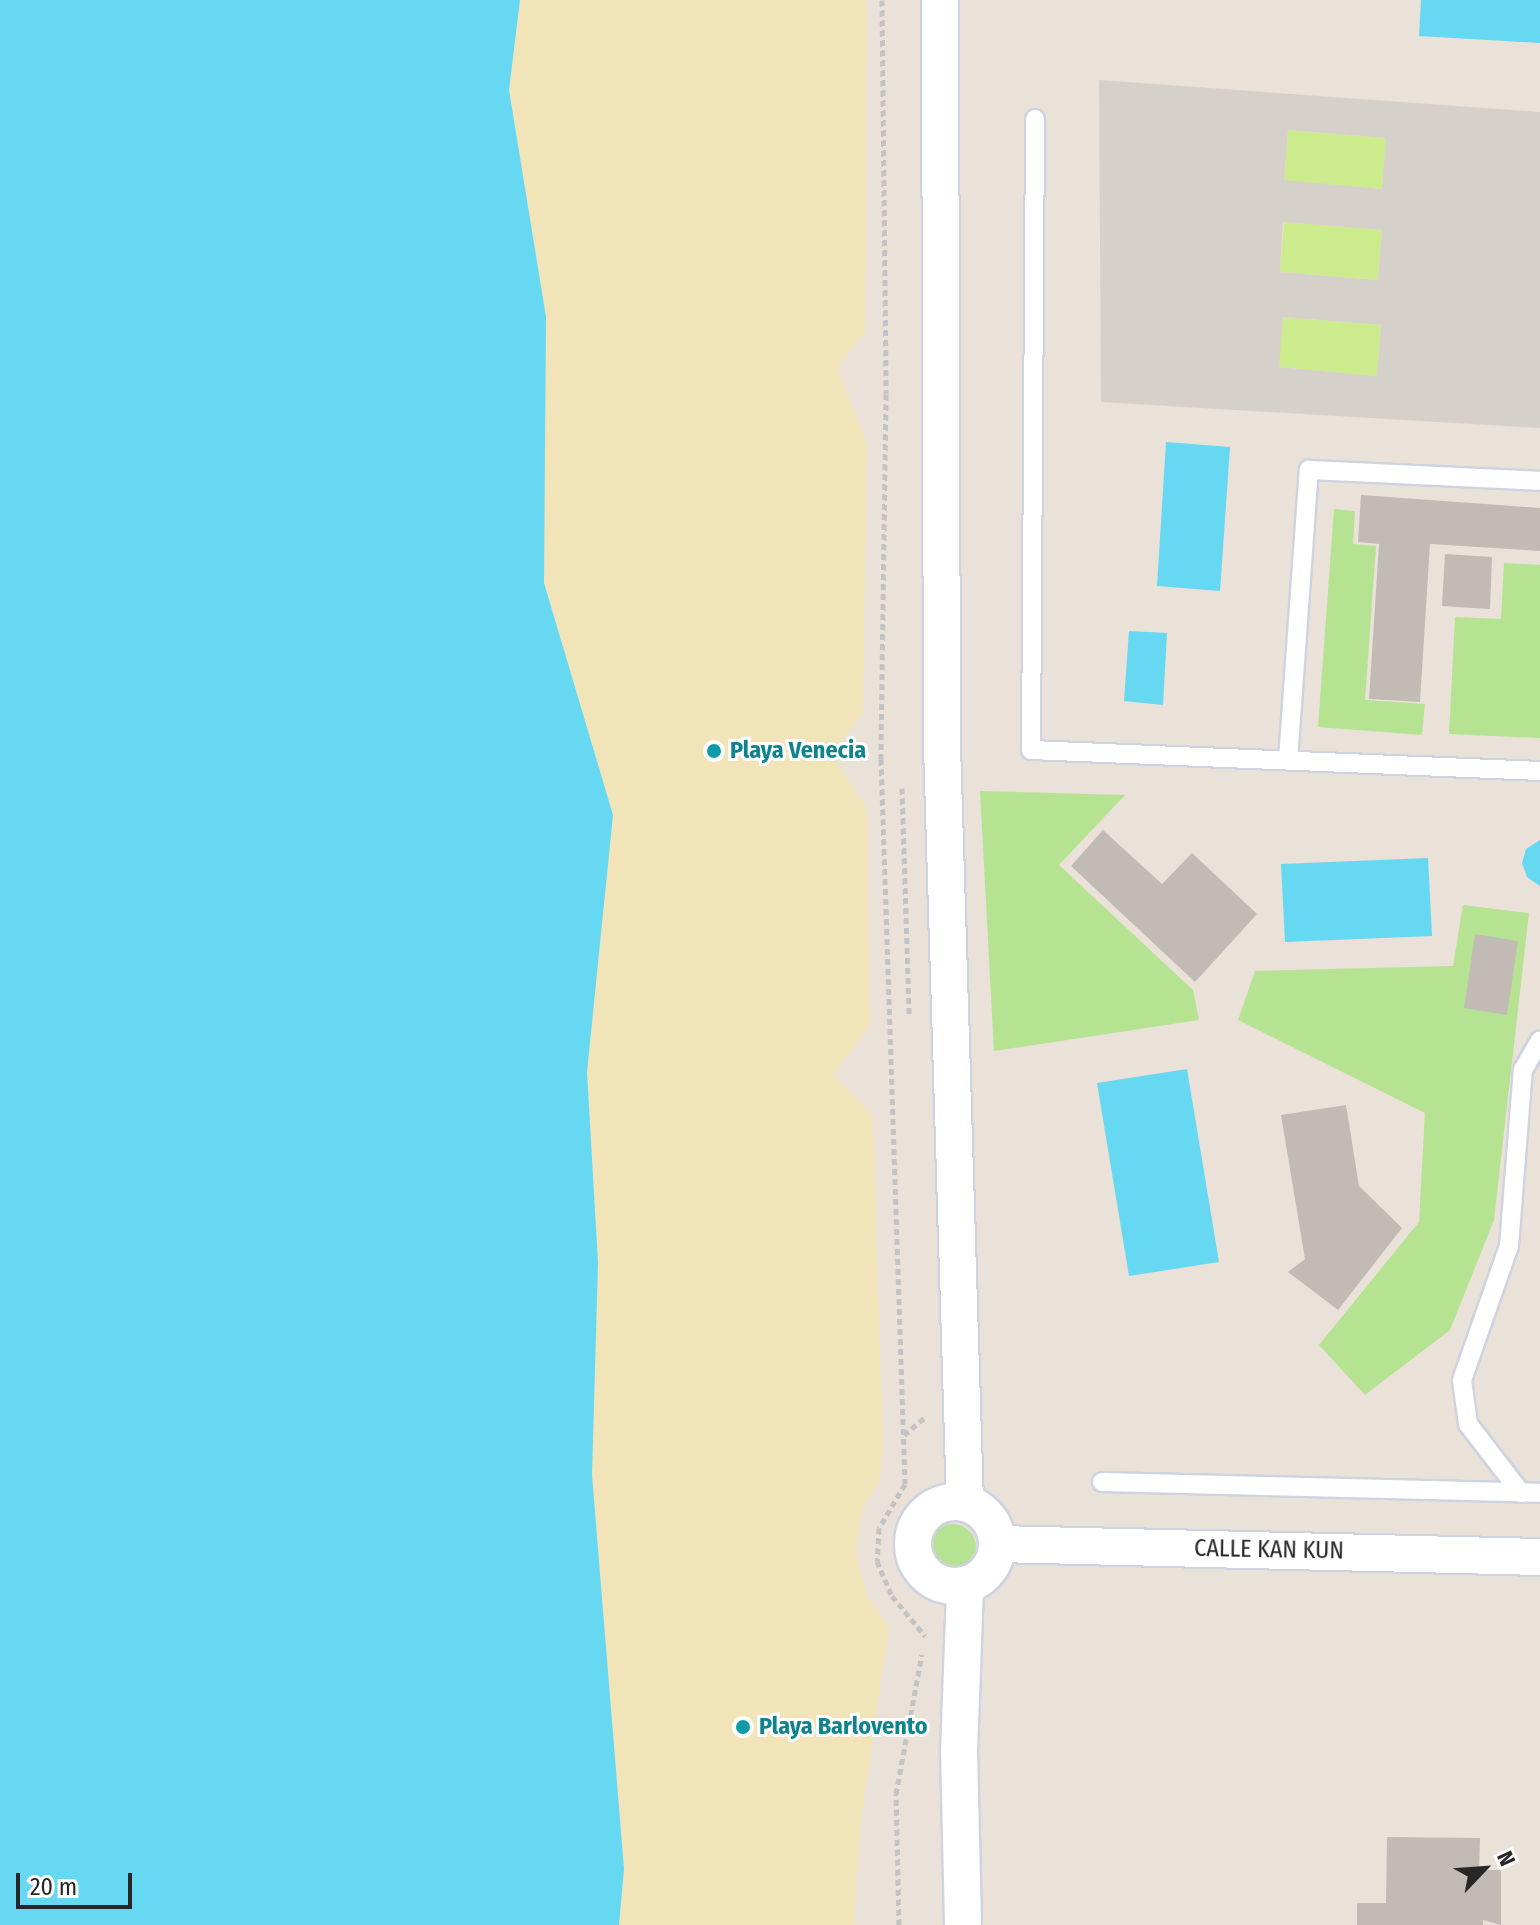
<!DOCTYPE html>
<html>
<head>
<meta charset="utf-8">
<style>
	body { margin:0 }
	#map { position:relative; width:1540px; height:1925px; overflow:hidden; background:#eae1d8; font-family:"Fira Sans Condensed",sans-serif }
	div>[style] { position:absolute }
	.green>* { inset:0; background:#b5e392 }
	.round { border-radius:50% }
	.sand>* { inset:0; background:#f1e4b9 }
	.pitch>* { inset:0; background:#cceb8d }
	.plaza>* { inset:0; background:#d6d0ca }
	.water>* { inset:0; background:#66d8f1 }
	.building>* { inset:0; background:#c2bbb5 }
	.path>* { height:5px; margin-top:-2.5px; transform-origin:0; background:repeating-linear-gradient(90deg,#c3c3c3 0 6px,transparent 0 10px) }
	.roads { filter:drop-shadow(2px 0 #cdd3e1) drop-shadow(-2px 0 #cdd3e1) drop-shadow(0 2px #cdd3e1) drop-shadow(0 -2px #cdd3e1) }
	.service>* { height:18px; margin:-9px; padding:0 9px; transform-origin:9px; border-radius:9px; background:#fff }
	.minor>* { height:36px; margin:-18px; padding:0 18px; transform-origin:18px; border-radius:18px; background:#fff }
	.minor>.ring { margin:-18px; padding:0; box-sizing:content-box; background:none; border:36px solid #fff; border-radius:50% }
	.dots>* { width:22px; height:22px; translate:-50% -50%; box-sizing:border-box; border:4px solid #fff; border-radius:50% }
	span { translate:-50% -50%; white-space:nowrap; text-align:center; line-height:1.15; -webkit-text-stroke:6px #fff; paint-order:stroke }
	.culture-label { font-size:24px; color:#0d838f; font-weight:700 }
	.left { translate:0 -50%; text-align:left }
	.street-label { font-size:24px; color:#272727 }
	.north { position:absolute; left:1444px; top:1829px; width:80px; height:80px; -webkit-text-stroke:6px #fff; paint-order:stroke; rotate:65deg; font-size:22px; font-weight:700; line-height:32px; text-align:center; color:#272727 }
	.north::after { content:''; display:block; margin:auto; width:28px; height:36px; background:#272727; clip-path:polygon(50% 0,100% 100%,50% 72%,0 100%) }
	.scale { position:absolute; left:16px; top:1873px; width:116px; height:36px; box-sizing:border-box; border:4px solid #272727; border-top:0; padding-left:10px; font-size:24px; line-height:28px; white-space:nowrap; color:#272727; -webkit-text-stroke:6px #fff; paint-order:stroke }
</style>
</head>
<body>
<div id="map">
	<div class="green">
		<i style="clip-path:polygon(1334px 509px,1355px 511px,1353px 544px,1376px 546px,1365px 700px,1425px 704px,1422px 735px,1318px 727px)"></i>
		<i style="clip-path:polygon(1504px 563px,1540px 565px,1540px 738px,1449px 734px,1455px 617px,1501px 619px)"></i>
		<i style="clip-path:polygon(980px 791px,1125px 795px,1059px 865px,1193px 990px,1199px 1020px,994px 1051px)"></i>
		<i style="clip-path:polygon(1463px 905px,1529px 913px,1494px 1220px,1450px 1330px,1365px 1395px,1319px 1345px,1419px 1222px,1425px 1113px,1238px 1020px,1255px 971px,1453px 966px)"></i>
		<i class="round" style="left:930px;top:1524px;width:46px;height:46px"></i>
	</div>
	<div class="sand">
		<i style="clip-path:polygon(520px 0,864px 0,867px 4px,865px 332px,837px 368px,867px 444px,863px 712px,832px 755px,867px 809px,870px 1025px,833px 1075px,873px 1116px,883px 1447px,880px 1480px,862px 1510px,856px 1554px,867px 1596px,889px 1627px,860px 1828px,854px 1925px,619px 1925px,624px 1869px,592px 1475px,598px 1263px,587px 1072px,613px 815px,544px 583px,546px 317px,509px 90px)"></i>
	</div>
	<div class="pitch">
		<i style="clip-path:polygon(1288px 130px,1387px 138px,1382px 189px,1284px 181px)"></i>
		<i style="clip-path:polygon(1284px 222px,1382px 230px,1378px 280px,1280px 272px)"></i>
		<i style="clip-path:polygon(1282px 317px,1381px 325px,1377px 376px,1278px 367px)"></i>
	</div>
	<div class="plaza">
		<i style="clip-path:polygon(evenodd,1099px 80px,1540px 112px,1540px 428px,1101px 402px,1099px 80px,1288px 130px,1386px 138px,1382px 189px,1284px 180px,1288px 130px,1099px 80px,1283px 222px,1382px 230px,1378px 280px,1280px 272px,1283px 222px,1099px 80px,1283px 317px,1381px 325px,1377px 376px,1279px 367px,1283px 317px)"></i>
	</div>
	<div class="water">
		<i style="clip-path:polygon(0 0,520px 0,509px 90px,546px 317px,544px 583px,613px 815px,587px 1072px,598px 1263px,592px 1475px,624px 1869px,619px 1925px,0 1925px)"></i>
		<i style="clip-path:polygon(1421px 0,1540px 0,1540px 43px,1419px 36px)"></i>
		<i style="clip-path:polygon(1166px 442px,1230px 447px,1220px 591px,1157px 586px)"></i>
		<i style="clip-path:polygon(1129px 631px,1167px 633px,1163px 705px,1124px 701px)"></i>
		<i style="clip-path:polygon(1540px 840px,1540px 886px,1527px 877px,1522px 863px,1526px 849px)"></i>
		<i style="clip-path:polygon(1428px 858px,1432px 936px,1285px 942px,1281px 864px)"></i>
		<i style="clip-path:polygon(1187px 1069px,1219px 1262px,1129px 1276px,1097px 1083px)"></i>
	</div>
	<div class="building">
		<i style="clip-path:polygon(1361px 495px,1540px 508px,1540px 551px,1430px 544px,1420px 702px,1369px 699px,1379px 544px,1358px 542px)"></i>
		<i style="clip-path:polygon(1445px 554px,1492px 557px,1490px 609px,1442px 606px)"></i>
		<i style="clip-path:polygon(1103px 830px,1162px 884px,1192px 853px,1257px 914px,1195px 982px,1071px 866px)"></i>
		<i style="clip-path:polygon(1475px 934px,1518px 941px,1507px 1015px,1464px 1008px)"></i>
		<i style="clip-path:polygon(1346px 1105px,1359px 1186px,1402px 1228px,1338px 1310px,1288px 1272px,1305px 1259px,1281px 1115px)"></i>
		<i style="clip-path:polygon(1387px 1837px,1480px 1838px,1479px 1870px,1501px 1870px,1501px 1925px,1483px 1920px,1483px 1925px,1357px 1925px,1357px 1903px,1386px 1903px)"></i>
	</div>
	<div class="path">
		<i style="left:882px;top:0;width:394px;rotate:89.4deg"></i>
		<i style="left:886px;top:394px;width:365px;rotate:90.8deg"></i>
		<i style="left:881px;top:759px;width:725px;rotate:88.1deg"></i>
		<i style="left:905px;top:1484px;width:51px;rotate:120.6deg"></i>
		<i style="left:879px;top:1528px;width:33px;rotate:93deg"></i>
		<i style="left:877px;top:1561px;width:38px;rotate:67deg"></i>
		<i style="left:892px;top:1596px;width:52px;rotate:50.5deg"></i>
		<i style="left:902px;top:788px;width:226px;rotate:88.2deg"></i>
		<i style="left:904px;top:1435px;width:26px;rotate:-40deg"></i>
		<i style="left:899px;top:1925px;width:131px;rotate:-91.3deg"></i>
		<i style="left:896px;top:1794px;width:142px;rotate:-79.5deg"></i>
	</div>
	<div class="roads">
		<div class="service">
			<i style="left:1035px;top:119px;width:631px;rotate:90.36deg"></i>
			<i style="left:1031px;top:750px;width:509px;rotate:2.36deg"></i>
			<i style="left:1288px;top:760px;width:291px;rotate:-85.9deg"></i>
			<i style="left:1309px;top:470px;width:231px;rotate:2.7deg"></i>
			<i style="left:1102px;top:1482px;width:438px;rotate:1.4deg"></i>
			<i style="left:1521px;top:1493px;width:87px;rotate:-127.5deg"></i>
			<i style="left:1468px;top:1424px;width:44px;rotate:-97.8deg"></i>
			<i style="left:1462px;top:1380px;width:142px;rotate:-70.7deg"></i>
			<i style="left:1509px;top:1246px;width:177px;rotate:-85.5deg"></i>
			<i style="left:1523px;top:1070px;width:34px;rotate:-60deg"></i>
		</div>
		<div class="minor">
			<i style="left:940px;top:0;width:746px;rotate:89.85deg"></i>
			<i style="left:942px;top:746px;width:756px;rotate:88.26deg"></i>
			<i class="ring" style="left:913px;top:1502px;width:48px;height:48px"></i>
			<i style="left:997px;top:1544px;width:543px;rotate:1.37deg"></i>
			<i style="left:963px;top:1925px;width:173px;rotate:-91.3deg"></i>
			<i style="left:959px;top:1752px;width:167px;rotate:-87.9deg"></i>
		</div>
	</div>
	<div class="dots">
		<i style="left:714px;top:751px;background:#0f9aa8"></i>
		<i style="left:743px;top:1727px;background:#0f9aa8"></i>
	</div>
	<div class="culture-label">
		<span class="left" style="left:730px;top:751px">Playa Venecia</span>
		<span class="left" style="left:759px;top:1727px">Playa Barlovento</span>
	</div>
	<div class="street-label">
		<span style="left:1269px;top:1550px;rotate:1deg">CALLE KAN KUN</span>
	</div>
	<div class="north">N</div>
	<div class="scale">20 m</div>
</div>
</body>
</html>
